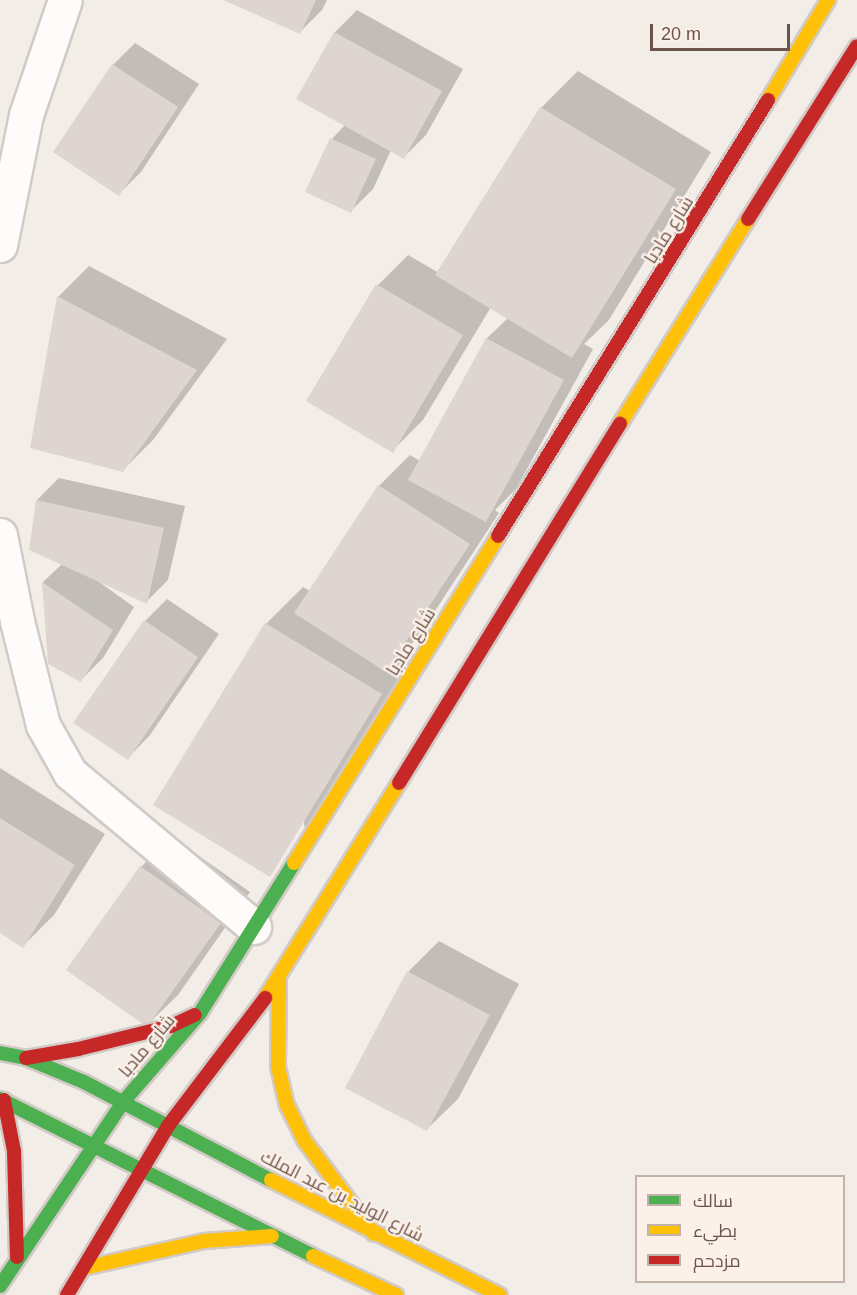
<!DOCTYPE html>
<html>
<head>
<meta charset="utf-8">
<style>
	body { margin:0 }
	#map { position:relative; width:857px; height:1295px; overflow:hidden; background:#f3ede7; font-family:Arial,Cairo,sans-serif }
	div>[style] { position:absolute }
	.shadow>* { inset:0; background:#0003 }
	.building>* { inset:0; background:#dfd5d0 }
	.roads { filter:drop-shadow(2px 0 #d2cac6) drop-shadow(-2px 0 #d2cac6) drop-shadow(0 2px #d2cac6) drop-shadow(0 -2px #d2cac6) }
	.street>* { height:33px; margin:-16.5px; padding:0 16.5px; transform-origin:16.5px; border-radius:16.5px; background:#fdfcfb }
	.fast>* { height:14px; margin:-7px; padding:0 7px; transform-origin:7px; border-radius:7px; background:#4caf50 }
	.slow>* { height:14px; margin:-7px; padding:0 7px; transform-origin:7px; border-radius:7px; background:#ffc107 }
	.jam>* { height:14px; margin:-7px; padding:0 7px; transform-origin:7px; border-radius:7px; background:#c62828 }
	span { translate:-50% -50%; white-space:nowrap; text-align:center; line-height:1.15; -webkit-text-stroke:4.5px #fcf1e8; paint-order:stroke }
	.street-label { font-size:18px; color:#6c534c }
	.legend { position:absolute; left:635px; top:1175px; width:210px; height:108px; box-sizing:border-box; background:#fcf1e8; border:2px solid #c2b2aa; margin:0; padding:8px 10px; list-style:none; font-size:18px; color:#6c534c }
	.legend li { display:flex; align-items:center; gap:12px; height:30px }
	.legend b { width:30px; border:2px solid #c2b2aa }
	.scale { position:absolute; left:650px; top:24px; width:140px; height:27px; box-sizing:border-box; border:3px solid #6c534c; border-top:0; padding-left:8px; font-size:18px; line-height:21px; white-space:nowrap; color:#6c534c; -webkit-text-stroke:4px #fcf1e8; paint-order:stroke }
</style>
</head>
<body>
<div id="map">
	<div class="shadow">
		<i style="clip-path:polygon(227px 0,327px 0,322px 10px,300px 32px)"></i>
		<i style="clip-path:polygon(357px 10px,463px 69px,426px 135px,404px 157px,391px 150px,373px 189px,351px 211px,332px 139px,345px 125px,298px 99px,335px 32px)"></i>
		<i style="clip-path:polygon(135px 43px,199px 84px,141px 172px,119px 194px,113px 65px)"></i>
		<i style="clip-path:polygon(578px 71px,711px 152px,609px 320px,584px 344px,593px 349px,516px 489px,495px 510px,499px 513px,416px 640px,406px 650px,418px 657px,307px 839px,266px 624px,303px 587px,310px 591px,379px 486px,410px 455px,420px 461px,487px 338px,508px 318px,491px 307px,423px 420px,392px 451px,378px 285px,408px 255px,439px 273px,541px 108px)"></i>
		<i style="clip-path:polygon(89px 266px,227px 339px,153px 440px,122px 471px,58px 297px)"></i>
		<i style="clip-path:polygon(59px 478px,185px 506px,168px 580px,146px 602px,95px 579px,134px 607px,103px 658px,81px 680px,50px 663px,43px 582px,62px 564px,31px 549px,37px 500px)"></i>
		<i style="clip-path:polygon(167px 599px,219px 634px,150px 735px,128px 758px,145px 621px)"></i>
		<i style="clip-path:polygon(0 768px,105px 834px,54px 915px,23px 946px,0 931px)"></i>
		<i style="clip-path:polygon(171px 836px,250px 892px,178px 995px,147px 1025px,141px 867px)"></i>
		<i style="clip-path:polygon(439px 941px,519px 984px,458px 1099px,427px 1129px,408px 972px)"></i>
	</div>
	<div class="building">
		<i style="clip-path:polygon(223px 0,316px 0,300px 34px)"></i>
		<i style="clip-path:polygon(334px 32px,442px 91px,404px 159px,296px 99px)"></i>
		<i style="clip-path:polygon(112px 64px,178px 107px,119px 196px,53px 152px)"></i>
		<i style="clip-path:polygon(540px 107px,676px 189px,572px 358px,435px 275px)"></i>
		<i style="clip-path:polygon(330px 138px,376px 159px,351px 213px,305px 192px)"></i>
		<i style="clip-path:polygon(376px 284px,463px 335px,393px 453px,306px 401px)"></i>
		<i style="clip-path:polygon(57px 296px,197px 370px,123px 472px,30px 448px)"></i>
		<i style="clip-path:polygon(486px 338px,564px 380px,486px 522px,408px 480px)"></i>
		<i style="clip-path:polygon(378px 485px,470px 544px,386px 672px,294px 613px)"></i>
		<i style="clip-path:polygon(36px 500px,164px 528px,147px 604px,29px 550px)"></i>
		<i style="clip-path:polygon(42px 582px,113px 630px,81px 682px,48px 664px)"></i>
		<i style="clip-path:polygon(144px 620px,198px 657px,128px 760px,73px 723px)"></i>
		<i style="clip-path:polygon(265px 623px,382px 694px,270px 877px,153px 805px)"></i>
		<i style="clip-path:polygon(0 818px,75px 865px,23px 948px,0 933px)"></i>
		<i style="clip-path:polygon(140px 866px,221px 923px,147px 1027px,66px 970px)"></i>
		<i style="clip-path:polygon(407px 971px,490px 1015px,427px 1131px,345px 1088px)"></i>
	</div>
	<div class="roads">
		<div class="street">
			<i style="left:0;top:245px;width:133px;rotate:-78.7deg"></i>
			<i style="left:26px;top:115px;width:121px;rotate:-71.3deg"></i>
			<i style="left:0;top:535px;width:88px;rotate:78.8deg"></i>
			<i style="left:17px;top:621px;width:107px;rotate:76deg"></i>
			<i style="left:43px;top:725px;width:55px;rotate:60.6deg"></i>
			<i style="left:70px;top:773px;width:240px;rotate:39.9deg"></i>
		</div>
		<div class="fast">
			<i style="left:0;top:1053px;width:26px;rotate:11deg"></i>
			<i style="left:26px;top:1058px;width:63px;rotate:22.5deg"></i>
			<i style="left:84px;top:1082px;width:211px;rotate:27.7deg"></i>
			<i style="left:0;top:1099px;width:350px;rotate:26.6deg"></i>
			<i style="left:0;top:1286px;width:221px;rotate:-56.2deg"></i>
			<i style="left:123px;top:1102px;width:118px;rotate:-49.1deg"></i>
			<i style="left:200px;top:1013px;width:177px;rotate:-57.9deg"></i>
		</div>
		<div class="slow">
			<i style="left:768px;top:100px;width:117px;rotate:-59deg"></i>
			<i style="left:620px;top:424px;width:242px;rotate:-58deg"></i>
			<i style="left:294px;top:863px;width:385px;rotate:-58deg"></i>
			<i style="left:279px;top:979px;width:88px;rotate:90.7deg"></i>
			<i style="left:278px;top:1067px;width:39px;rotate:77deg"></i>
			<i style="left:287px;top:1105px;width:39px;rotate:64deg"></i>
			<i style="left:304px;top:1140px;width:117px;rotate:53.3deg"></i>
			<i style="left:265px;top:998px;width:253px;rotate:-58.1deg"></i>
			<i style="left:271px;top:1180px;width:256px;rotate:26.7deg"></i>
			<i style="left:313px;top:1256px;width:92px;rotate:25.2deg"></i>
			<i style="left:84px;top:1268px;width:123px;rotate:-12.7deg"></i>
			<i style="left:204px;top:1241px;width:68px;rotate:-4.2deg"></i>
		</div>
		<div class="jam">
			<i style="left:748px;top:219px;width:204px;rotate:-57.8deg"></i>
			<i style="left:498px;top:536px;width:513px;rotate:-58.23deg"></i>
			<i style="left:399px;top:783px;width:422px;rotate:-58.4deg"></i>
			<i style="left:26px;top:1058px;width:53px;rotate:-9.8deg"></i>
			<i style="left:78px;top:1049px;width:96px;rotate:-13.9deg"></i>
			<i style="left:171px;top:1026px;width:26px;rotate:-25deg"></i>
			<i style="left:4px;top:1100px;width:52px;rotate:78.9deg"></i>
			<i style="left:14px;top:1151px;width:106px;rotate:88.4deg"></i>
			<i style="left:67px;top:1295px;width:197px;rotate:-59.1deg"></i>
			<i style="left:168px;top:1126px;width:161px;rotate:-52.8deg"></i>
		</div>
	</div>
	<div class="street-label">
		<span style="left:669px;top:230px;rotate:-58deg">شارع مادبا</span>
		<span style="left:411px;top:642px;rotate:-58deg">شارع مادبا</span>
		<span style="left:147px;top:1046px;rotate:-50deg">شارع مادبا</span>
		<span style="left:342px;top:1196px;rotate:27deg">شارع الوليد بن عبد الملك</span>
	</div>
	<ul class="legend">
	<li><b style="height:8px;background:#4caf50"></b>سالك</li>
	<li><b style="height:8px;background:#ffc107"></b>بطيء</li>
	<li><b style="height:8px;background:#c62828"></b>مزدحم</li>
	</ul>
	<div class="scale">20 m</div>
</div>
</body>
</html>
